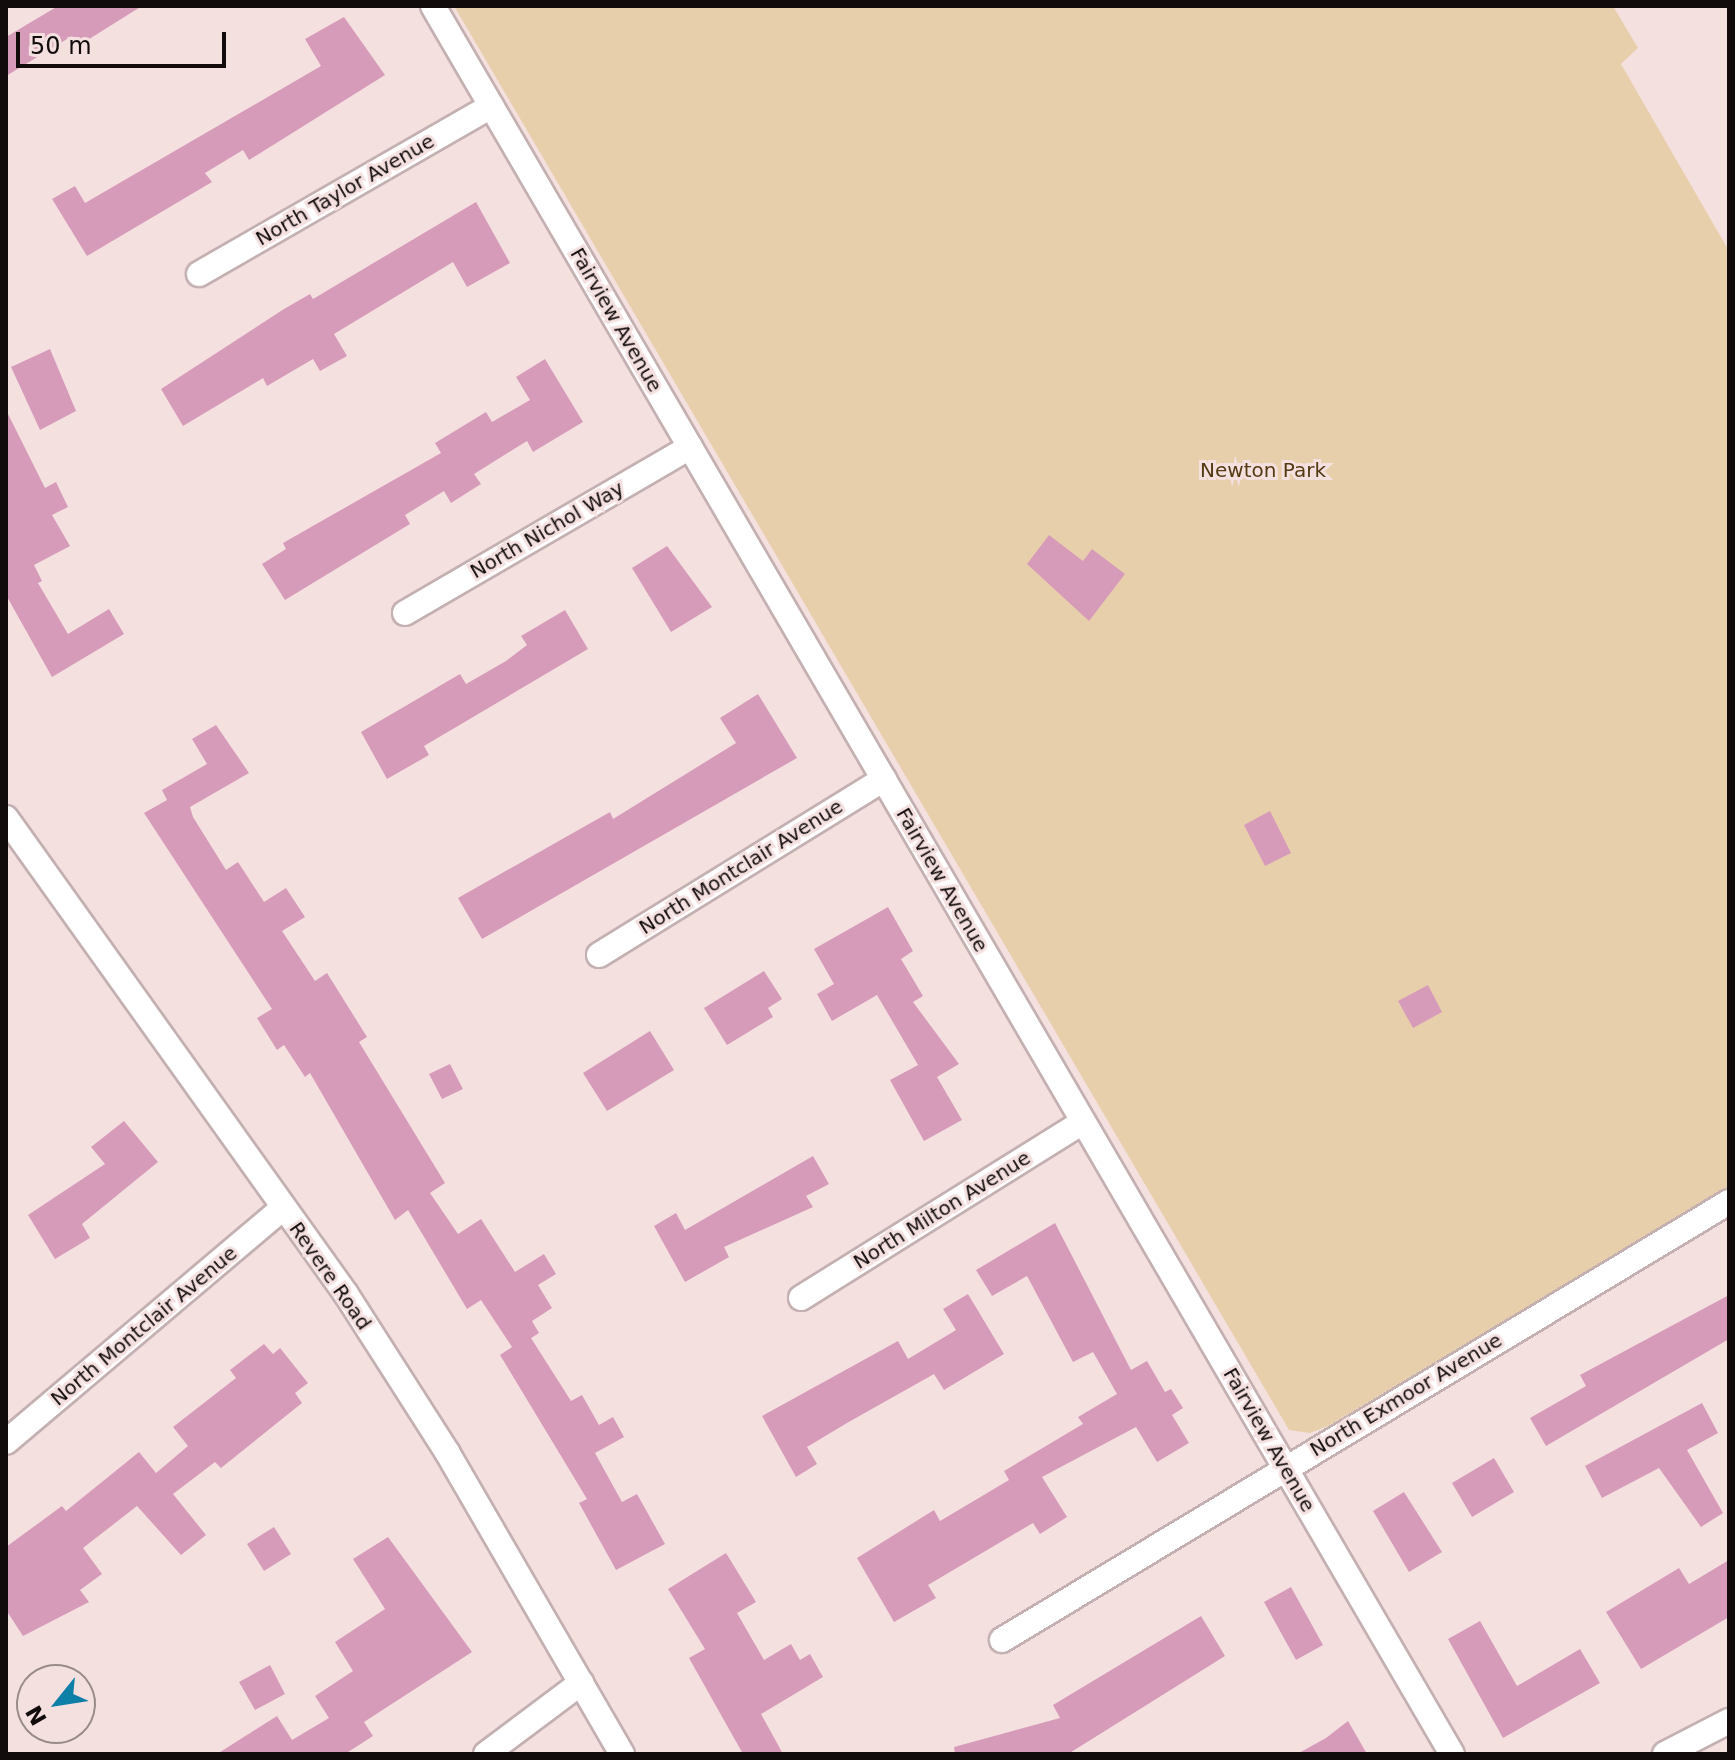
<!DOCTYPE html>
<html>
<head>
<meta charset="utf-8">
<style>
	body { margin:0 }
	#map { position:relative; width:1735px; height:1760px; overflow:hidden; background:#f5e0e0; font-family:"DejaVu Sans",sans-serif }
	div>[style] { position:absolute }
	.green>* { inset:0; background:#e8cfac }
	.building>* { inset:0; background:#d79bba }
	.roads { filter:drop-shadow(2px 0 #c4b0b0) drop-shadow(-2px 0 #c4b0b0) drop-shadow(0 2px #c4b0b0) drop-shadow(0 -2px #c4b0b0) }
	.street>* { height:24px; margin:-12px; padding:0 12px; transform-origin:12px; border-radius:12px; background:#fff }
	span { translate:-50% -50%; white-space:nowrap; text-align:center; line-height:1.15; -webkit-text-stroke:6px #f5e0e0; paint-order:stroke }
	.street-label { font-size:20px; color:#110b0b }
	.park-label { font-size:20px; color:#543a11 }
	.frame { position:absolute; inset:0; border:8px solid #110b0b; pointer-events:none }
	.north { position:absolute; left:16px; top:1664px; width:80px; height:80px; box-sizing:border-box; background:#f5e0e0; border:2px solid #9a8b8b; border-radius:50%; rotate:240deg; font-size:22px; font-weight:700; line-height:32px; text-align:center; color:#110b0b }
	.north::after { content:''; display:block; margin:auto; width:28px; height:36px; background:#0e7fa7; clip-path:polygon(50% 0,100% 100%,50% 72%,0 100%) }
	.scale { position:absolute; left:16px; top:32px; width:210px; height:36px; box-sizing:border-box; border:4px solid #110b0b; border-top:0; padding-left:10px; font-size:24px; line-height:28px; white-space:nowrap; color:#110b0b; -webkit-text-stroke:6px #f5e0e0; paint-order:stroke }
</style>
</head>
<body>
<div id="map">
	<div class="green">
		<i style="clip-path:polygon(454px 6px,1613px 6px,1638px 48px,1621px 64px,1729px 251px,1729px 1186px,1328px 1426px,1310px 1433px,1289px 1430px)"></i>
	</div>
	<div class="building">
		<i style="clip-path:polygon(58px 6px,142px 6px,78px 46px,72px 36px,6px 76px,6px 37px)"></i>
		<i style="clip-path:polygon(344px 17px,385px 75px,249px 160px,243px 150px,205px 173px,212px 182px,87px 256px,52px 199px,75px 186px,85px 203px,321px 66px,305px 39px)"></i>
		<i style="clip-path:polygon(476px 202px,510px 263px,467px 287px,453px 262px,334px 334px,347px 356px,320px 371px,313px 359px,267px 386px,263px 378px,183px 426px,161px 389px,284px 309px,310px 294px,313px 299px)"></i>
		<i style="clip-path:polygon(50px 349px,76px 411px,40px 430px,11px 367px)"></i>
		<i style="clip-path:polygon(545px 359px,583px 422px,533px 452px,527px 441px,474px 474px,481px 484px,451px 503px,444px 491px,405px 515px,410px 524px,285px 600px,262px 564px,286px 549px,283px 543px,441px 453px,435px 443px,486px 412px,492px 422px,530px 400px,516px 377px)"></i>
		<i style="clip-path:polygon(6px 410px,45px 488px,56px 482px,68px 507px,52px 515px,70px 546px,34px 565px,42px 581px,38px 583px,68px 634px,109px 609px,124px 634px,52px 677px,6px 595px)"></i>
		<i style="clip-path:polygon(1049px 535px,1083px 561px,1092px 549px,1125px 574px,1089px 621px,1027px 564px)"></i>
		<i style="clip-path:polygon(667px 546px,712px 607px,671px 632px,632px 568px)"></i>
		<i style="clip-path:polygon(565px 610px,588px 649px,424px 746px,429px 755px,387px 779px,361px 732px,460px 674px,466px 684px,506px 661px,527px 645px,521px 636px)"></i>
		<i style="clip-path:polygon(758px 694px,797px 758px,482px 939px,458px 898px,610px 812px,613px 819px,736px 743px,720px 718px)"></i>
		<i style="clip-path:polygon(216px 725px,249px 773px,190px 807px,193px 817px,226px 870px,238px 862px,264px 902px,286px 888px,305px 917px,282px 931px,315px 981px,327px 973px,367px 1037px,359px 1042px,445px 1183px,430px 1193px,458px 1234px,481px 1219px,515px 1272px,544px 1254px,556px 1274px,538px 1285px,552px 1308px,532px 1321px,539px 1333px,531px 1338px,571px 1401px,582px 1395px,599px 1425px,613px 1417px,624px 1437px,595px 1453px,622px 1502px,637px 1494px,665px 1544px,616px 1570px,579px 1503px,587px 1499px,500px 1355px,512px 1347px,481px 1300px,467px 1309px,408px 1210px,395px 1220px,310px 1073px,305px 1077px,284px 1045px,277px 1050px,257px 1018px,272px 1009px,144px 813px,167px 800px,162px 790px,207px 764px,192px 739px)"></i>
		<i style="clip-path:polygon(1270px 811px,1291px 853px,1265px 866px,1244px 825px)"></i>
		<i style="clip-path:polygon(888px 907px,913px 951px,901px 959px,923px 996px,913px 1002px,959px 1064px,937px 1077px,962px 1120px,924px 1141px,890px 1080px,918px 1065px,877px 995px,832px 1021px,817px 994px,834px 984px,814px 949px)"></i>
		<i style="clip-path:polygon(764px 971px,782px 999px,768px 1008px,773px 1017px,727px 1045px,704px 1008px)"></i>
		<i style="clip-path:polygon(1428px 985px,1442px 1012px,1413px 1028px,1398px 1001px)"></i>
		<i style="clip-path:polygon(650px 1031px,674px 1070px,607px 1111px,583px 1073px)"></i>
		<i style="clip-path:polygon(450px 1064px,463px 1089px,442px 1099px,429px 1074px)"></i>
		<i style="clip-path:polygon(124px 1121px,158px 1162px,82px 1224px,90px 1238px,55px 1259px,28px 1215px,105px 1164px,91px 1147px)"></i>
		<i style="clip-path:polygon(813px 1156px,829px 1184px,806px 1196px,813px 1207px,724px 1247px,729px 1257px,685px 1282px,654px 1226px,676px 1213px,685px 1230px)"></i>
		<i style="clip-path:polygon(1055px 1223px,1131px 1370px,1147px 1361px,1165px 1392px,1171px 1389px,1183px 1408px,1172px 1415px,1189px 1443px,1157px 1462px,1136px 1427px,1042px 1477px,1067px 1517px,1040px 1534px,1033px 1523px,928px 1585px,936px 1598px,894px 1622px,857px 1558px,934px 1510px,940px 1521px,1009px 1480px,1004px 1471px,1083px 1424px,1078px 1417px,1117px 1394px,1093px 1352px,1073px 1362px,1027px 1276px,992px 1296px,976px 1270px)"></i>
		<i style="clip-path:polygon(968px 1294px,1004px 1354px,944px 1390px,934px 1374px,847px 1423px,807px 1447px,817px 1464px,796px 1477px,762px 1416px,898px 1341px,908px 1359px,956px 1330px,943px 1309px)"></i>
		<i style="clip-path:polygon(1729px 1295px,1729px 1339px,1546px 1446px,1530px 1418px,1586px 1386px,1580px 1375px)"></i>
		<i style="clip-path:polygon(264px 1344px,273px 1354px,280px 1348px,308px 1383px,295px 1393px,302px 1403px,221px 1468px,215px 1462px,173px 1494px,206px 1535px,181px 1555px,137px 1506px,83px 1548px,102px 1574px,80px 1590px,89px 1602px,23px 1636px,6px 1610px,6px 1547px,62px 1506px,66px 1511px,139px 1452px,156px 1473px,188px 1446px,173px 1427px,236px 1378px,230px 1370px)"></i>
		<i style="clip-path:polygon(1702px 1403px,1718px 1433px,1687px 1450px,1723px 1513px,1701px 1527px,1659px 1468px,1602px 1498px,1585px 1466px)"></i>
		<i style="clip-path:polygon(1494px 1458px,1514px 1492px,1472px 1517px,1452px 1483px)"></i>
		<i style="clip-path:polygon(1404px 1492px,1442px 1552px,1409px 1572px,1373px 1511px)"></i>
		<i style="clip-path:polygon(274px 1527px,291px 1554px,264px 1571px,247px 1544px)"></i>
		<i style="clip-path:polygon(388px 1537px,472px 1652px,364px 1722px,373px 1736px,345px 1754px,217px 1754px,277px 1716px,292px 1740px,329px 1718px,315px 1696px,353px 1671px,335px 1642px,385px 1609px,353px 1559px)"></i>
		<i style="clip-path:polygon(726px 1553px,756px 1602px,737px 1613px,764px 1660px,791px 1644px,800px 1660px,810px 1654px,823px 1677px,761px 1714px,783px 1754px,743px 1754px,689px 1658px,705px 1649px,668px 1589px)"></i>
		<i style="clip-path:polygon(1729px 1560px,1729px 1617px,1641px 1669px,1606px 1612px,1679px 1568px,1689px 1584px)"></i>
		<i style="clip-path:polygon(1291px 1587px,1323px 1645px,1296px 1660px,1264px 1602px)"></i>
		<i style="clip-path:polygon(1201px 1616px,1225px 1656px,1068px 1754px,955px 1754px,954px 1747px,1060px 1718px,1053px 1705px)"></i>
		<i style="clip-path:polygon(1480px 1621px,1517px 1686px,1580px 1649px,1600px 1683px,1503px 1738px,1448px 1639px)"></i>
		<i style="clip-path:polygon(270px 1665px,285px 1694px,255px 1710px,239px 1682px)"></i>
		<i style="clip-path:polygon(1348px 1721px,1367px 1754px,1297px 1754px,1326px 1738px)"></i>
	</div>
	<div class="roads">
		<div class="street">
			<i style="left:433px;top:6px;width:2023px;rotate:59.76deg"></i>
			<i style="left:199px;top:274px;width:337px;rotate:-29.9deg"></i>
			<i style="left:405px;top:613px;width:330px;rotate:-30.2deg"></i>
			<i style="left:6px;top:818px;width:585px;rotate:54.46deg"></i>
			<i style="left:346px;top:1294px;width:188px;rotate:57.4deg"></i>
			<i style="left:447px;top:1452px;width:349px;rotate:59.9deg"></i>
			<i style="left:599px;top:955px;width:335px;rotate:-31.7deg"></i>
			<i style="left:801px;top:1298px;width:332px;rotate:-32deg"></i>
			<i style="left:6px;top:1442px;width:361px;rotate:-40.2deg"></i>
			<i style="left:1002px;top:1640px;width:849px;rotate:-31.07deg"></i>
			<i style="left:486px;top:1754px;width:119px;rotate:-36.8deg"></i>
			<i style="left:1665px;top:1754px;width:72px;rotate:-27.3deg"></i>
		</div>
	</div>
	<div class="street-label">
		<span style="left:345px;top:190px;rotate:-30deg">North Taylor Avenue</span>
		<span style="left:616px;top:320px;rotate:60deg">Fairview Avenue</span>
		<span style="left:547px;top:530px;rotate:-30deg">North Nichol Way</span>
		<span style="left:741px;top:867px;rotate:-32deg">North Montclair Avenue</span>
		<span style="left:942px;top:880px;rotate:60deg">Fairview Avenue</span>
		<span style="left:942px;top:1210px;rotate:-32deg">North Milton Avenue</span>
		<span style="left:330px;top:1276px;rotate:55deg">Revere Road</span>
		<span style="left:144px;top:1326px;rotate:-40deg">North Montclair Avenue</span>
		<span style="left:1406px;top:1395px;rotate:-31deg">North Exmoor Avenue</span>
		<span style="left:1269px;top:1440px;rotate:60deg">Fairview Avenue</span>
	</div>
	<div class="park-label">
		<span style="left:1263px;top:470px">Newton Park</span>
	</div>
	<div class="frame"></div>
	<div class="north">N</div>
	<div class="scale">50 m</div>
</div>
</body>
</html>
